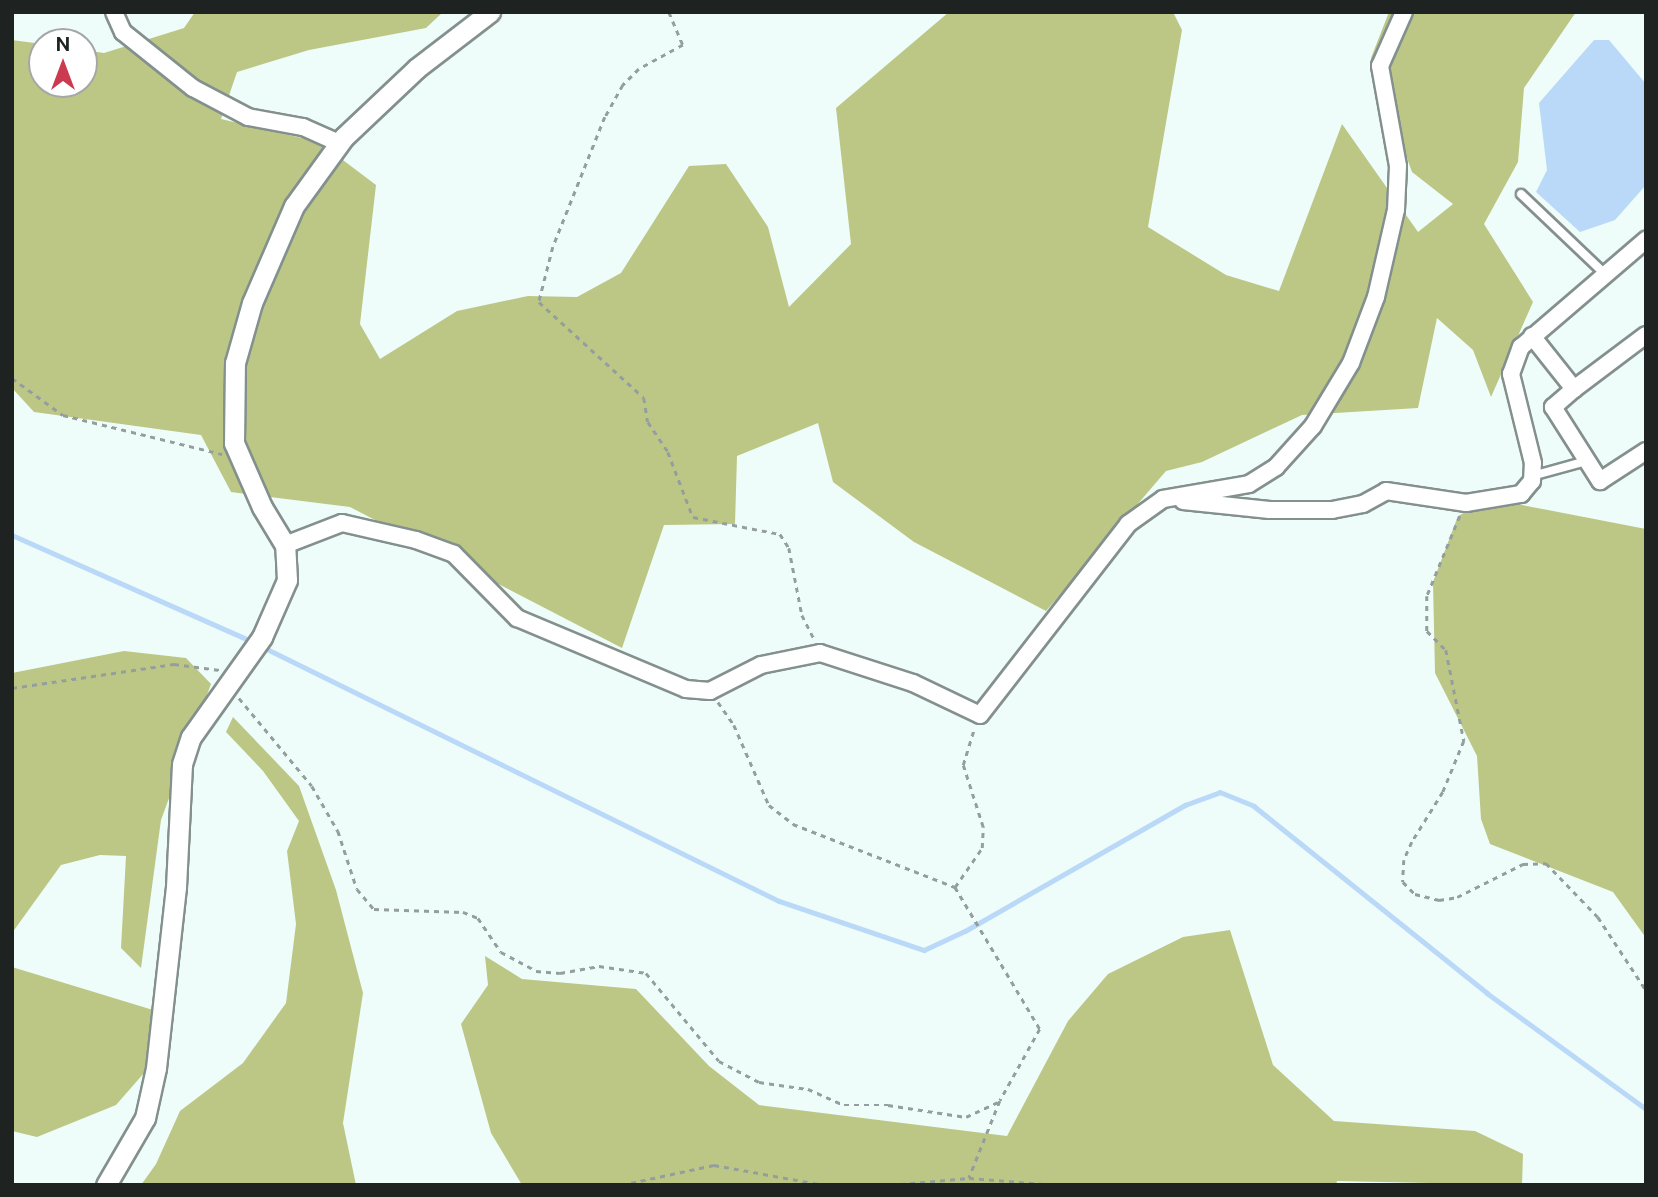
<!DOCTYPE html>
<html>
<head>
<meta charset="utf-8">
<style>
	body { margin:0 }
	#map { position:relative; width:1658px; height:1197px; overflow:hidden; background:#eefdfa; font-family:"Public Sans",sans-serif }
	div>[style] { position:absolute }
	.forest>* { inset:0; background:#bcc785 }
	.water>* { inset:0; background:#bad8f7 }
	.stream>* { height:4.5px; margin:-2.25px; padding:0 2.25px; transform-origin:2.25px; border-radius:2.25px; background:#bad8f7 }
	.path>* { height:2.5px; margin-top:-1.25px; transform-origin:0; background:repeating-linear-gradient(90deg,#949f9d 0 5px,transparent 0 10px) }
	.roads { filter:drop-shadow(2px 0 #84908e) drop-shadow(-2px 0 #84908e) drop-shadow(0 2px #84908e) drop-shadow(0 -2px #84908e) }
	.service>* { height:8px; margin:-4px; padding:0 4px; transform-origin:4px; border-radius:4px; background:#fff }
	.minor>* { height:16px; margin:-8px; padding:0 8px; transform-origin:8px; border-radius:8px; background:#fff }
	.tertiary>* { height:19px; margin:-9.5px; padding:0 9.5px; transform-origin:9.5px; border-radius:9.5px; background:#fff }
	span { translate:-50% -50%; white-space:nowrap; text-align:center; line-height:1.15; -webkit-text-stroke:7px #fff; paint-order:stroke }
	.frame { position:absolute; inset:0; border:14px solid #1e2322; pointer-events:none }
	.north { position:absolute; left:28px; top:28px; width:70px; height:70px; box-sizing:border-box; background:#fff; border:2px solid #a5a7a7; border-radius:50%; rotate:0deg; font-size:19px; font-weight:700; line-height:28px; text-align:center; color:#1e2322 }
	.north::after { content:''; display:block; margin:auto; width:24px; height:32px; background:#cb3a4f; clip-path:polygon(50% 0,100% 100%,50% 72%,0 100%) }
</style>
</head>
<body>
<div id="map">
	<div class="forest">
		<i style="clip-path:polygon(195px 12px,443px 12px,426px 28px,309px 50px,237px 72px,221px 119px,319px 142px,376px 185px,360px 324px,380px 359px,457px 311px,528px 296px,577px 297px,621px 273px,689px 166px,726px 164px,768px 227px,789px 307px,851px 244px,836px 108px,949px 12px,1173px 12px,1182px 30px,1148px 227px,1226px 275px,1279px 291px,1342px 124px,1418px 232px,1453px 204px,1412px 172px,1371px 58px,1389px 12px,1576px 12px,1524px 88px,1518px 162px,1484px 224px,1533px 302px,1491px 397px,1473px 350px,1437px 318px,1418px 408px,1302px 415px,1202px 462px,1166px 471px,1046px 611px,914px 542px,833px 482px,818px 423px,737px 456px,735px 524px,664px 525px,622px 648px,350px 507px,231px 492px,201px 435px,34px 412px,12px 388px,12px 40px,42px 44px,42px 84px,84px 84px,84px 50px,104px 53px,184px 28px)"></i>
		<i style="clip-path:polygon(1491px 499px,1646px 529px,1646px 938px,1613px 892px,1490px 844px,1481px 819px,1477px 756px,1435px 673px,1433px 582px,1458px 516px)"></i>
		<i style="clip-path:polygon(124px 651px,186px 658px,211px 684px,161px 820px,141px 968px,121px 948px,126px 856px,100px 855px,61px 865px,12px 933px,12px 673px)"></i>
		<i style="clip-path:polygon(233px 717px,299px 786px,336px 890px,363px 993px,343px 1123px,356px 1185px,141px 1185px,156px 1164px,180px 1111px,243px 1063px,286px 1003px,296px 924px,287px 851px,299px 821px,263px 771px,226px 732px)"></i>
		<i style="clip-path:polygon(1230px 930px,1273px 1065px,1334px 1121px,1475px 1131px,1523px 1154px,1522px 1185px,1337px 1181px,1336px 1185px,522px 1185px,491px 1133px,461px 1024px,488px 985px,485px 956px,522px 979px,636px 989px,709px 1066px,759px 1105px,1007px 1136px,1068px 1021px,1108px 974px,1183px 937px)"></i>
		<i style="clip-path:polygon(12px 967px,153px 1010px,144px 1073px,116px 1105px,37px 1137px,12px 1131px)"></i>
	</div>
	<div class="water">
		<i style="clip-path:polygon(1594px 40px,1609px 40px,1646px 84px,1646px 185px,1615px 220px,1580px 232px,1536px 192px,1547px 170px,1539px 103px)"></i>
	</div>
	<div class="stream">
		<i style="left:12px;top:535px;width:264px;rotate:23.9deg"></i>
		<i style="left:261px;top:646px;width:577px;rotate:26.21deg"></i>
		<i style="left:779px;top:901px;width:153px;rotate:18.7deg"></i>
		<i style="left:924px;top:950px;width:45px;rotate:-24.9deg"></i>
		<i style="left:965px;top:931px;width:254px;rotate:-29.8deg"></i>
		<i style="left:1185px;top:805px;width:37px;rotate:-20deg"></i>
		<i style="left:1220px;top:792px;width:37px;rotate:22deg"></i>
		<i style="left:1254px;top:806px;width:299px;rotate:38.7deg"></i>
		<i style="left:1487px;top:993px;width:197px;rotate:36.1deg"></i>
	</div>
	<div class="path">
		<i style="left:669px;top:12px;width:36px;rotate:67deg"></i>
		<i style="left:683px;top:45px;width:50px;rotate:151.4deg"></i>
		<i style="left:639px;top:69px;width:23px;rotate:135deg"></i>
		<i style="left:623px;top:85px;width:37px;rotate:119deg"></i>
		<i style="left:605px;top:117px;width:140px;rotate:111.8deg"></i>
		<i style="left:553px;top:247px;width:57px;rotate:104.3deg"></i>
		<i style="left:539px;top:302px;width:142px;rotate:42.4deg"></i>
		<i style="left:644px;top:398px;width:24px;rotate:81deg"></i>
		<i style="left:648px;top:422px;width:36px;rotate:56deg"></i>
		<i style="left:668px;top:452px;width:70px;rotate:69deg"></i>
		<i style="left:693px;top:517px;width:89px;rotate:11.1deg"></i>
		<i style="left:780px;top:534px;width:17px;rotate:57deg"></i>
		<i style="left:789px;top:548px;width:68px;rotate:79deg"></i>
		<i style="left:802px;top:615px;width:28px;rotate:63deg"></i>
		<i style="left:12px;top:378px;width:63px;rotate:36deg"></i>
		<i style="left:63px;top:415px;width:164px;rotate:13.8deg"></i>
		<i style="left:1460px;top:516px;width:87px;rotate:112.4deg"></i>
		<i style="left:1427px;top:596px;width:35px;rotate:90deg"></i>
		<i style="left:1427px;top:631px;width:27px;rotate:45deg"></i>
		<i style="left:1446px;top:650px;width:93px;rotate:78.8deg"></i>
		<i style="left:1464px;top:741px;width:55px;rotate:112.4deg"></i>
		<i style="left:1443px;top:792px;width:59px;rotate:121.8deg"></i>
		<i style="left:1412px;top:842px;width:20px;rotate:114deg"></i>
		<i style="left:1404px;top:860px;width:22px;rotate:93deg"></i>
		<i style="left:1403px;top:882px;width:17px;rotate:45deg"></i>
		<i style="left:1415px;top:894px;width:25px;rotate:14deg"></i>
		<i style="left:1439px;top:900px;width:18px;rotate:-9deg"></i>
		<i style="left:1457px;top:897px;width:74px;rotate:-26.6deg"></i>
		<i style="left:1523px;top:864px;width:23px;rotate:-2deg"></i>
		<i style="left:1546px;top:863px;width:75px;rotate:46.1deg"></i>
		<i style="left:1598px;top:917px;width:87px;rotate:56.7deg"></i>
		<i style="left:12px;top:688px;width:164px;rotate:-8.4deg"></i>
		<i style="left:174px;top:664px;width:46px;rotate:7.4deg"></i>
		<i style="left:239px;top:698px;width:114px;rotate:50.3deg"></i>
		<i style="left:312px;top:786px;width:52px;rotate:60deg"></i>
		<i style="left:338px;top:831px;width:61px;rotate:71.9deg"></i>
		<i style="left:357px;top:889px;width:26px;rotate:50deg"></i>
		<i style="left:374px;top:909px;width:89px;rotate:1.9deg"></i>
		<i style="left:463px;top:912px;width:16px;rotate:22deg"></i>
		<i style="left:478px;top:918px;width:41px;rotate:55.9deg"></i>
		<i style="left:501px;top:952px;width:40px;rotate:28deg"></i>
		<i style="left:536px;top:971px;width:24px;rotate:5deg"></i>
		<i style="left:560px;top:973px;width:40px;rotate:-10deg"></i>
		<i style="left:599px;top:966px;width:48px;rotate:8.5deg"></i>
		<i style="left:646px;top:973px;width:114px;rotate:50.3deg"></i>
		<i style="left:719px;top:1061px;width:45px;rotate:27.7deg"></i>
		<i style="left:759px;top:1082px;width:49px;rotate:8.1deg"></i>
		<i style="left:808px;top:1089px;width:39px;rotate:24deg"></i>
		<i style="left:844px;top:1105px;width:44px"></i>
		<i style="left:888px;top:1105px;width:79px;rotate:8.7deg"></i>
		<i style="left:966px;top:1117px;width:38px;rotate:-25deg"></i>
		<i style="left:718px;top:702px;width:28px;rotate:55deg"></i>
		<i style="left:734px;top:725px;width:87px;rotate:66.4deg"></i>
		<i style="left:769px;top:805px;width:31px;rotate:38deg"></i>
		<i style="left:793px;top:824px;width:174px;rotate:21.3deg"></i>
		<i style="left:955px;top:887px;width:165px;rotate:59.1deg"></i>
		<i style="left:1040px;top:1029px;width:82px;rotate:119.1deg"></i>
		<i style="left:1000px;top:1101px;width:83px;rotate:111.9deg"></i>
		<i style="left:955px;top:887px;width:47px;rotate:-55.3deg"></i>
		<i style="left:982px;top:848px;width:21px;rotate:-87deg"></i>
		<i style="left:983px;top:827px;width:65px;rotate:-107.9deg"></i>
		<i style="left:963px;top:765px;width:37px;rotate:-73deg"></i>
		<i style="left:621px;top:1185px;width:95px;rotate:-12.1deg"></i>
		<i style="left:714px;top:1165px;width:112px;rotate:10.3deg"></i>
		<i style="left:890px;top:1185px;width:79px;rotate:-5.1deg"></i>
		<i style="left:969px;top:1178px;width:88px;rotate:4.5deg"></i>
	</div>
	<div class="roads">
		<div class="service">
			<i style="left:1521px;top:194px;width:116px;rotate:43.6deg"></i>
			<i style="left:1532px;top:476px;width:56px;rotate:-15.5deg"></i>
		</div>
		<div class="minor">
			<i style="left:114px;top:12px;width:22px;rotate:66deg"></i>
			<i style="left:123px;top:32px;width:90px;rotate:38.7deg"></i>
			<i style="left:193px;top:88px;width:62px;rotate:27.8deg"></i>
			<i style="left:248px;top:117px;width:56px;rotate:10.3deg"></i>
			<i style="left:303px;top:127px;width:39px;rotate:24deg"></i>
			<i style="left:1532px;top:336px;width:68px;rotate:51.6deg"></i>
			<i style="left:1574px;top:389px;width:90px;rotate:-36.9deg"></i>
			<i style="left:1574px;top:389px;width:28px;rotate:139deg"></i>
			<i style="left:1553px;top:407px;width:88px;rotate:57.6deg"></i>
			<i style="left:1600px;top:481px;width:55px;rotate:-33.1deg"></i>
			<i style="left:1183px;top:501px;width:87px;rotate:5.9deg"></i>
			<i style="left:1270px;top:510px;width:62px"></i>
			<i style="left:1332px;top:510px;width:32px;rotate:-11deg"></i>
			<i style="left:1363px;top:504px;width:26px;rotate:-29deg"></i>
			<i style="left:1386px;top:491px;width:81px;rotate:8.5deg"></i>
			<i style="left:1466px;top:503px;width:56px;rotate:-9.3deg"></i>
			<i style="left:1521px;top:494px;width:17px;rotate:-50deg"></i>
			<i style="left:1532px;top:481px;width:18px;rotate:-87deg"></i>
			<i style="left:1533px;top:463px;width:92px;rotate:-103.9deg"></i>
			<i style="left:1511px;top:374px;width:29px;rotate:-70deg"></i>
			<i style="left:1521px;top:347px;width:165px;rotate:-40.6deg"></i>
			<i style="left:285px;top:545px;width:61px;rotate:-21.1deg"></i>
			<i style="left:342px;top:523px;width:76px;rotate:12.9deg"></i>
			<i style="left:416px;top:540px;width:40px;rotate:20.2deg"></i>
			<i style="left:454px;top:554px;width:90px;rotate:45.5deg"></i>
			<i style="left:517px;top:618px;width:183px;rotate:22.8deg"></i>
			<i style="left:686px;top:689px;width:24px;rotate:5deg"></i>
			<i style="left:710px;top:691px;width:57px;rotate:-27deg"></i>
			<i style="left:761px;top:665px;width:60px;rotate:-11.5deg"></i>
			<i style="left:820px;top:653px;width:98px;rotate:17.9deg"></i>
			<i style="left:913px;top:683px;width:74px;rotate:25.5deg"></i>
			<i style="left:980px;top:715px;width:242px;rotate:-52.2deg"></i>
			<i style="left:1128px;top:524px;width:43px;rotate:-35.5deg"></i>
			<i style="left:1163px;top:499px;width:87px;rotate:-9.9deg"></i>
			<i style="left:1249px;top:484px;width:32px;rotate:-32deg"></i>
			<i style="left:1276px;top:467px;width:55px;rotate:-47.9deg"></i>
			<i style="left:1313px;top:426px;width:74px;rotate:-58.9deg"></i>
			<i style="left:1351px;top:363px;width:71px;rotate:-69.3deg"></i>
			<i style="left:1376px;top:297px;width:89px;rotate:-77.1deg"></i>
			<i style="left:1396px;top:210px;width:44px;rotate:-87.4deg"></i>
			<i style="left:1398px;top:166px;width:102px;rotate:-100.2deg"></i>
			<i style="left:1380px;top:66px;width:59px;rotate:-66deg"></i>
		</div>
		<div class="tertiary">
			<i style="left:106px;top:1185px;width:78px;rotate:-59.8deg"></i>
			<i style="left:145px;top:1118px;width:51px;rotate:-77.6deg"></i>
			<i style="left:156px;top:1068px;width:182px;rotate:-83.7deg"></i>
			<i style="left:176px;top:887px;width:123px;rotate:-87.2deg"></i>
			<i style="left:182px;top:764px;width:28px;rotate:-72deg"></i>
			<i style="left:191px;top:737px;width:123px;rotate:-54.6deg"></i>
			<i style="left:262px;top:637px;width:62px;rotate:-66.3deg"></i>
			<i style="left:287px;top:580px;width:35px;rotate:-93deg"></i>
			<i style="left:285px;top:545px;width:44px;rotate:-121.2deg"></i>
			<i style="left:262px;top:507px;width:70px;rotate:-113.6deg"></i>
			<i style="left:234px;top:443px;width:80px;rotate:-89.3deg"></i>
			<i style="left:235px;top:363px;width:62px;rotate:-74.2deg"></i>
			<i style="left:252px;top:303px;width:106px;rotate:-66.6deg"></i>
			<i style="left:294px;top:206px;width:85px;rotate:-54.1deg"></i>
			<i style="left:344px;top:137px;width:100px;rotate:-43.4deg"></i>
			<i style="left:417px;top:68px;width:92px;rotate:-37.5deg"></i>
		</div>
	</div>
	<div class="frame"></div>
	<div class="north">N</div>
</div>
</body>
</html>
